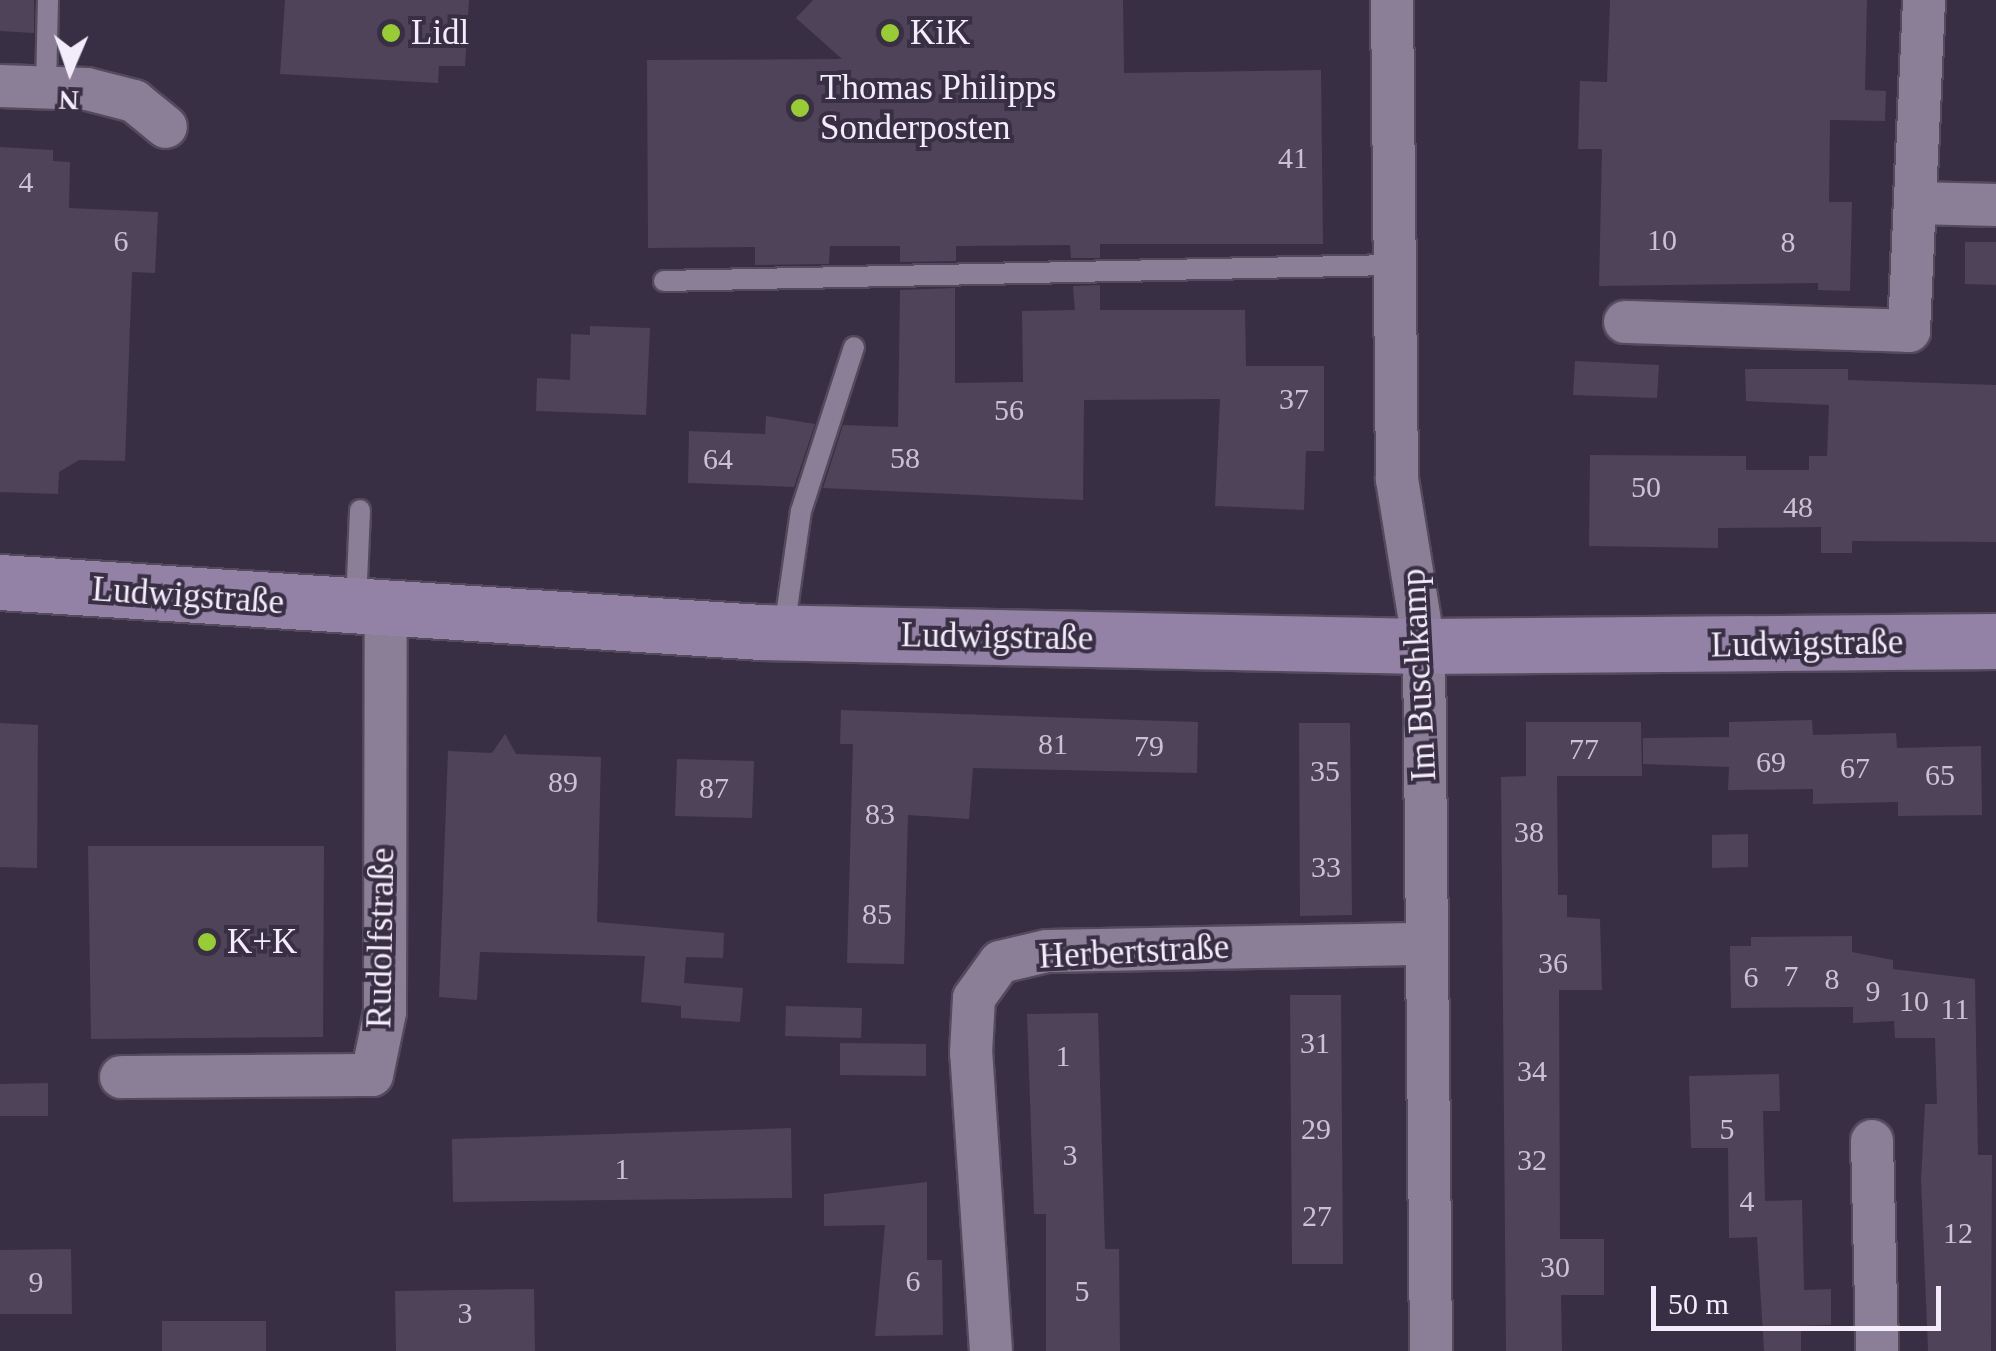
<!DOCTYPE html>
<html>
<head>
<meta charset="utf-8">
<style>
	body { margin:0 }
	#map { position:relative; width:1996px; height:1351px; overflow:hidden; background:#392f44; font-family:Georgia,serif }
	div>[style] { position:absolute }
	.building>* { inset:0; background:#4e4359 }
	.roads { filter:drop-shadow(2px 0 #534a5c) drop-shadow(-2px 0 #534a5c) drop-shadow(0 2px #534a5c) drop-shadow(0 -2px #534a5c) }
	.lane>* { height:20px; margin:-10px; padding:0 10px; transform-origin:10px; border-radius:10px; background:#8b7f98 }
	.street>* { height:42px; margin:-21px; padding:0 21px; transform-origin:21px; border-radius:21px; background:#8b7f98 }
	.secondary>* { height:55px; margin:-27.5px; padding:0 27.5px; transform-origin:27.5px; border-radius:27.5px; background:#9382a6 }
	.dots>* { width:28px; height:28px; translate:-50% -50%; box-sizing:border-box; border:5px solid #392f44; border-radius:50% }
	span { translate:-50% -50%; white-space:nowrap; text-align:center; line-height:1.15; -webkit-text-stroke:8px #392f44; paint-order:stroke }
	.number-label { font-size:30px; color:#cac2d2 }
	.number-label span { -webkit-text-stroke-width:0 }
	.poi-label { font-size:35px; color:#f3ecfa }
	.left { translate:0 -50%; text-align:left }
	.street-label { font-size:35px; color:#f3ecfa }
	.north { position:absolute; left:20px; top:20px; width:100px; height:100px; -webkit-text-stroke:8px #392f44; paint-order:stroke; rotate:182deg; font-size:28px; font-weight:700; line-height:40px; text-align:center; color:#f3ecfa }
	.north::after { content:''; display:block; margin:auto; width:35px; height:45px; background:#f3ecfa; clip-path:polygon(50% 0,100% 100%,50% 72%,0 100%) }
	.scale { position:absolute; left:1651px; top:1286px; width:290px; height:45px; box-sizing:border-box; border:5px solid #f3ecfa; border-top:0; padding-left:12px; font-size:30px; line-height:35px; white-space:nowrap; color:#f3ecfa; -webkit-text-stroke:8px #392f44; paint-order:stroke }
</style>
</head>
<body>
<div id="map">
	<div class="building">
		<i style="clip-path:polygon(0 0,34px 0,34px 33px,0 31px)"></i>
		<i style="clip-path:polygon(285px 0,469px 0,465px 66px,439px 66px,438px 83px,280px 74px)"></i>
		<i style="clip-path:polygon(813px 0,1123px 0,1124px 73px,1321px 70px,1323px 244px,1100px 244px,1100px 258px,1071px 258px,1070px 245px,956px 246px,956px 261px,900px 262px,900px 246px,830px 246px,829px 264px,755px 265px,755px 247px,648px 248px,647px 60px,842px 59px,796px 18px)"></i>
		<i style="clip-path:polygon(1610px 0,1867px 0,1865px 90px,1886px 91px,1885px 121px,1830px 120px,1829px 202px,1852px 202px,1850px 291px,1818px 290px,1818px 283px,1599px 286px,1602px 149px,1578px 149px,1580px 81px,1607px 82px)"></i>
		<i style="clip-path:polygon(0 147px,53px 150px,53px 161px,70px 162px,69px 208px,158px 212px,155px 273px,132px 272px,125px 461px,79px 460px,59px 472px,58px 494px,0 492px)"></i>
		<i style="clip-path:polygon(1965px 242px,1996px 242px,1996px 285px,1965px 284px)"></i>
		<i style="clip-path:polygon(1100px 285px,1100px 310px,1245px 310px,1246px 366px,1324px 366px,1324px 451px,1306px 451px,1304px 510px,1215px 506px,1220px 399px,1084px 400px,1083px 500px,823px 488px,843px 425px,898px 427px,900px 290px,955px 288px,955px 383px,1023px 382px,1022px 311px,1075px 310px,1073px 286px)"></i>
		<i style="clip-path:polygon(590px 326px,650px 328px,646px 415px,536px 411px,537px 378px,570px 380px,571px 334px,590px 335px)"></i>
		<i style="clip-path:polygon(1575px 361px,1659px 365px,1657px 398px,1573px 395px)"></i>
		<i style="clip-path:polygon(1745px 369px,1848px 369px,1848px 380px,1996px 385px,1996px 542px,1852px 541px,1852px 553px,1821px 553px,1821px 527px,1718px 528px,1718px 548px,1589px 546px,1590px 455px,1746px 456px,1746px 470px,1809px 470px,1809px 456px,1827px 456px,1829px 405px,1746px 401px)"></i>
		<i style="clip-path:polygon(766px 416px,815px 424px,794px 487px,688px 483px,689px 431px,765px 434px)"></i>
		<i style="clip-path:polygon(841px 710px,1198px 722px,1197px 773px,973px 768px,969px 819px,908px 815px,904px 964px,847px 963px,853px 744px,840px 744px)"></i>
		<i style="clip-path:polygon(1812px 720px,1813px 735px,1896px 733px,1897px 748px,1981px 746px,1982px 815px,1898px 816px,1898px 802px,1813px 804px,1813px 789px,1728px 790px,1729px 767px,1643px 764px,1643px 738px,1729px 737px,1729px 722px)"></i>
		<i style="clip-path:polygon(1526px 722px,1641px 722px,1642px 776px,1557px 776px,1558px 895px,1567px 895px,1567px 917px,1600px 919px,1602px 990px,1559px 990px,1560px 1239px,1604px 1239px,1604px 1295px,1561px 1295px,1562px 1351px,1506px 1351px,1501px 777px,1526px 776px)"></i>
		<i style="clip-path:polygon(0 723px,38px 725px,37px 868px,0 867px)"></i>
		<i style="clip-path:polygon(1299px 723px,1350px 723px,1352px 915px,1300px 916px)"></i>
		<i style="clip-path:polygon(505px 734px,516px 754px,601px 757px,597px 922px,724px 933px,723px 958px,686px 957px,684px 983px,743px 988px,740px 1022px,681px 1018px,681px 1006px,641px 1002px,645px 956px,480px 952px,477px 1000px,439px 997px,448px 751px,492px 753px)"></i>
		<i style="clip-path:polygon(677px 759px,754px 761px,752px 818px,675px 816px)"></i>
		<i style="clip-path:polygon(1748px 834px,1748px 867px,1712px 868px,1712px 835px)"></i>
		<i style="clip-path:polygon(88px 846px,324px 846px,323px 1037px,91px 1039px)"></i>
		<i style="clip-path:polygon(1852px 936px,1852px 952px,1893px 960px,1893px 969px,1975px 979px,1978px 1155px,1992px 1155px,1991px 1351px,1928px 1351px,1921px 1180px,1925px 1104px,1937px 1104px,1935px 1038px,1895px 1038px,1894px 1021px,1853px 1023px,1853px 1007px,1731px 1008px,1730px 946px,1751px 946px,1751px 937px)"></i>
		<i style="clip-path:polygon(1290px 995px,1341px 995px,1343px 1264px,1292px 1264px)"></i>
		<i style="clip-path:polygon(786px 1006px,862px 1008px,861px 1038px,785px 1036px)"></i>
		<i style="clip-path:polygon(1098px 1013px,1105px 1249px,1119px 1249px,1120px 1351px,1046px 1351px,1046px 1214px,1034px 1214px,1027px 1014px)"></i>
		<i style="clip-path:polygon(840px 1043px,926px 1044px,926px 1076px,840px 1075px)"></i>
		<i style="clip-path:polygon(1779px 1074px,1780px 1111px,1763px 1111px,1765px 1201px,1802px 1200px,1804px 1290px,1831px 1289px,1831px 1325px,1801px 1326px,1801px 1351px,1764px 1351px,1757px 1237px,1729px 1238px,1728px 1148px,1691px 1148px,1689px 1076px)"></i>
		<i style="clip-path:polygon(48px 1083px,48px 1116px,0 1116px,0 1084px)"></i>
		<i style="clip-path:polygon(791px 1128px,792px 1198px,453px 1202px,452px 1139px)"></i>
		<i style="clip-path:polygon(927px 1182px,927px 1260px,942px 1260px,943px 1335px,875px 1336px,885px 1225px,824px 1226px,824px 1194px)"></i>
		<i style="clip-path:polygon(71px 1249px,72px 1314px,0 1314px,0 1250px)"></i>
		<i style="clip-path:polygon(534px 1289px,535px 1351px,396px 1351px,395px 1291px)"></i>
		<i style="clip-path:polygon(162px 1321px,266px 1321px,266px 1351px,162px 1351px)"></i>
	</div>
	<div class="roads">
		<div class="lane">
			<i style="left:46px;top:88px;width:88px;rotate:-88.7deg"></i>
			<i style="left:664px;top:281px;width:729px;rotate:-1.26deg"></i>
			<i style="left:356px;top:603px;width:93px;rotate:-87.5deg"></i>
			<i style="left:784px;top:630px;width:120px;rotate:-81.9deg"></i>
			<i style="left:801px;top:511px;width:172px;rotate:-72.1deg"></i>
		</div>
		<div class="street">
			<i style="left:1392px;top:0;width:479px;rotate:89.4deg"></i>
			<i style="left:1397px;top:479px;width:169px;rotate:80.8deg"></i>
			<i style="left:1424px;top:646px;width:705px;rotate:89.43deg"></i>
			<i style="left:0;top:86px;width:87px;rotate:2deg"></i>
			<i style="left:87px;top:89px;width:49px;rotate:14.3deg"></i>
			<i style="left:134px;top:101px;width:41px;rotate:39.1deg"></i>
			<i style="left:1915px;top:203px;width:81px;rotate:1.4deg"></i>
			<i style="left:1625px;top:322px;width:284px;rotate:1.8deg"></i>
			<i style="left:1909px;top:331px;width:331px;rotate:-87.4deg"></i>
			<i style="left:121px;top:1077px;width:251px;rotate:-0.5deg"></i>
			<i style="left:372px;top:1075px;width:64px;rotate:-78.3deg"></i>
			<i style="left:385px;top:1012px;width:402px;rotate:-89.9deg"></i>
			<i style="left:1872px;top:1141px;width:210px;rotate:88.6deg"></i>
			<i style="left:991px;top:1351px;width:299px;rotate:-93.8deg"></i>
			<i style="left:971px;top:1053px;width:55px;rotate:-86.9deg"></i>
			<i style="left:974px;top:998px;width:44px;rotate:-54.2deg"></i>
			<i style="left:1000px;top:962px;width:48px;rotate:-13.2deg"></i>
			<i style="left:1047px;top:951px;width:379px;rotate:-1.1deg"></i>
		</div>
		<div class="secondary">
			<i style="left:0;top:582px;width:762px;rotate:3.76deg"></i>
			<i style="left:760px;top:632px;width:664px;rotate:1.21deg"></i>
			<i style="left:1424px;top:646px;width:572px;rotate:-0.5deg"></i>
		</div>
	</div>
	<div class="dots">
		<i style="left:391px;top:33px;background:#98cb36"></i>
		<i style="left:890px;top:33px;background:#98cb36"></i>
		<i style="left:800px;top:108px;background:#98cb36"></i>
		<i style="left:207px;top:942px;background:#98cb36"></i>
	</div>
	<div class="number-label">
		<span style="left:1293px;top:158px">41</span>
		<span style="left:26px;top:182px">4</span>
		<span style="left:1662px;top:240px">10</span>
		<span style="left:121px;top:241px">6</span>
		<span style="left:1788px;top:242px">8</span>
		<span style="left:1294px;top:399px">37</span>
		<span style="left:1009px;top:410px">56</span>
		<span style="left:905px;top:458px">58</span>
		<span style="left:718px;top:459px">64</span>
		<span style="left:1646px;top:487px">50</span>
		<span style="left:1798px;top:507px">48</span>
		<span style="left:1053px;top:744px">81</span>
		<span style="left:1149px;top:746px">79</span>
		<span style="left:1584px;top:749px">77</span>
		<span style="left:1771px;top:762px">69</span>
		<span style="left:1855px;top:768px">67</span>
		<span style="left:1325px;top:771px">35</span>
		<span style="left:1940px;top:775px">65</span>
		<span style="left:563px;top:782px">89</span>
		<span style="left:714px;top:788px">87</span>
		<span style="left:880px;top:814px">83</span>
		<span style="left:1529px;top:832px">38</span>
		<span style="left:1326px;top:867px">33</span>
		<span style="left:877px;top:914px">85</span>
		<span style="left:1553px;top:963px">36</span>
		<span style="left:1791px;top:976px">7</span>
		<span style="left:1751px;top:977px">6</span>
		<span style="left:1832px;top:979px">8</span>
		<span style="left:1873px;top:991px">9</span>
		<span style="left:1914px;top:1001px">10</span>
		<span style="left:1955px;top:1009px">11</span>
		<span style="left:1315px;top:1043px">31</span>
		<span style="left:1063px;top:1056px">1</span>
		<span style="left:1532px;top:1071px">34</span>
		<span style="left:1316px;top:1129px">29</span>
		<span style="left:1727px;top:1129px">5</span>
		<span style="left:1070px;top:1155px">3</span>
		<span style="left:1532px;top:1160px">32</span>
		<span style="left:622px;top:1169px">1</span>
		<span style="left:1747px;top:1201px">4</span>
		<span style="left:1317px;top:1216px">27</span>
		<span style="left:1958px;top:1233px">12</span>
		<span style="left:1555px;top:1267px">30</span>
		<span style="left:913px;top:1281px">6</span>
		<span style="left:36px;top:1282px">9</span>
		<span style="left:1082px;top:1291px">5</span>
		<span style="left:465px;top:1313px">3</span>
	</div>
	<div class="poi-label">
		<span class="left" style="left:411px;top:33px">Lidl</span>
		<span class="left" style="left:910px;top:33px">KiK</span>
		<span class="left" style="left:820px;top:108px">Thomas Philipps<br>Sonderposten</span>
		<span class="left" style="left:227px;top:942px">K+K</span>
	</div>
	<div class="street-label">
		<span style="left:188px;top:596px;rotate:4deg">Ludwigstraße</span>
		<span style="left:997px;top:637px;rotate:1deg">Ludwigstraße</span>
		<span style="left:1807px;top:644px;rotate:-1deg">Ludwigstraße</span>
		<span style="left:1419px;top:675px;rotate:-93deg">Im Buschkamp</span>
		<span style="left:381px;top:938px;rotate:-89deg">Rudolfstraße</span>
		<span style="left:1134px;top:952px;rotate:-3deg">Herbertstraße</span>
	</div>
	<div class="north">N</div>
	<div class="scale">50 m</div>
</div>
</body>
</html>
